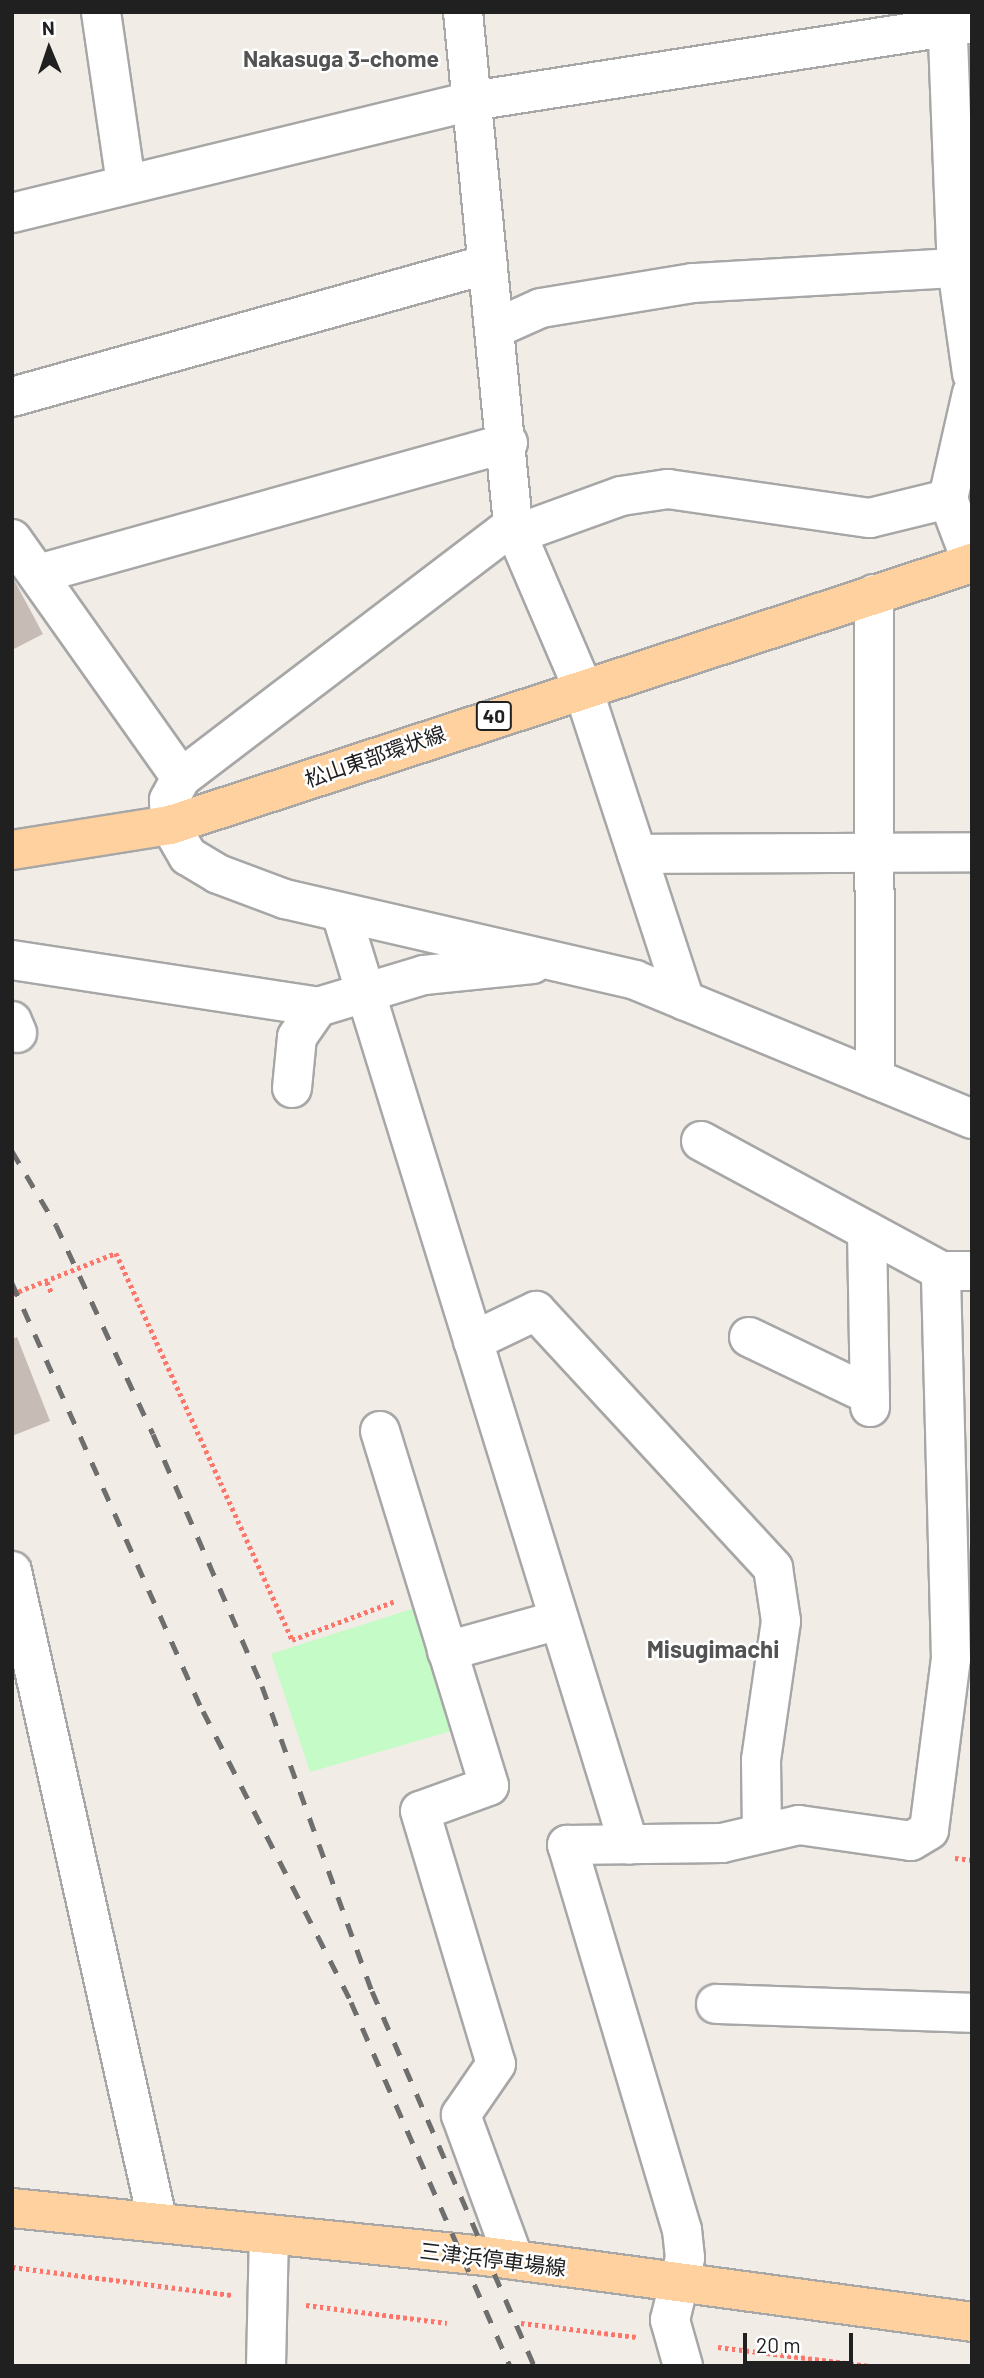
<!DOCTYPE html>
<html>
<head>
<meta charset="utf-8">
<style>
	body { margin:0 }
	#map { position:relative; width:984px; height:2378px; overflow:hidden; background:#f1ede6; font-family:Barlow,"Noto Sans JP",sans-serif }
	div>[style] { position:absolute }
	.park>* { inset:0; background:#c4fbc6 }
	.building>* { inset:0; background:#c6bcb5 }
	.path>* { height:4.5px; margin-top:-2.25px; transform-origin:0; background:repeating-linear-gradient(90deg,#fc766c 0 3.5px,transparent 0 7px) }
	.roads { filter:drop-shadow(2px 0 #a7a7a7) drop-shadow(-2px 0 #a7a7a7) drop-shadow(0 2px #a7a7a7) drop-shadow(0 -2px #a7a7a7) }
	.minor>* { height:38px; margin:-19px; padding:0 19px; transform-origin:19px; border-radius:19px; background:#fff }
	.major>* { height:38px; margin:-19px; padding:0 19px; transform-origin:19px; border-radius:19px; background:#fed19f }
	.rail>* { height:5px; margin-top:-2.5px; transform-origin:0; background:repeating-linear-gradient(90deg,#6e6e6e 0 14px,transparent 0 28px) }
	span { translate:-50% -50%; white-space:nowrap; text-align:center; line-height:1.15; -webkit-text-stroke:5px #fff; paint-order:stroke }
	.shield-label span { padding:2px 5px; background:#fff; border:2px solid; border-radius:5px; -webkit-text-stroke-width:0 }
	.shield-label { font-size:19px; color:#202020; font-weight:700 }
	.street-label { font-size:21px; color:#202020 }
	.neighbourhood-label { font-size:23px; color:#535353; font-weight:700 }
	.quarter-label { font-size:24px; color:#535353; font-weight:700 }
	.frame { position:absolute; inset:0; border:14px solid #202020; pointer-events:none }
	.north { position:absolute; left:14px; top:14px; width:70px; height:70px; -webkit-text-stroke:5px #fff; paint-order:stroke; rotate:358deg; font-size:19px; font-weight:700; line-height:28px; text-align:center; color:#202020 }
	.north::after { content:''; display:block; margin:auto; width:24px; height:32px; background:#202020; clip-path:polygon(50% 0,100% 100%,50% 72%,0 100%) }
	.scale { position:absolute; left:743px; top:2333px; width:110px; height:32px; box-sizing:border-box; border:4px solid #202020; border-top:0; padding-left:9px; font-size:21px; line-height:24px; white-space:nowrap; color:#202020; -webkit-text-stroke:5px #fff; paint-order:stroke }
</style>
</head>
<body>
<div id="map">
	<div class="park">
		<i style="clip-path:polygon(424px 1605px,462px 1728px,310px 1772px,271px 1654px)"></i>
	</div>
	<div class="building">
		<i style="clip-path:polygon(12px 576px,43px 634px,12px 650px)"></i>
		<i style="clip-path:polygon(17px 1337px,50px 1421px,12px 1436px,12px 1339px)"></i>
	</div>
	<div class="path">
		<i style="left:47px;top:1282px;width:13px;rotate:67deg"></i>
		<i style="left:12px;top:1294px;width:112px;rotate:-21.5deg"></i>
		<i style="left:116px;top:1253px;width:425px;rotate:65.5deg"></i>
		<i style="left:292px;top:1640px;width:110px;rotate:-20.7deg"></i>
		<i style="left:955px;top:1858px;width:17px;rotate:7deg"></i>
		<i style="left:12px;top:2267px;width:221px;rotate:7.3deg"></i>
		<i style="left:306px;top:2305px;width:142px;rotate:7.3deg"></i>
		<i style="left:521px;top:2323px;width:116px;rotate:6.9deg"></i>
		<i style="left:718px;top:2347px;width:153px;rotate:7.1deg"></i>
	</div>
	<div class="roads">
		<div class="minor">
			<i style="left:101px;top:12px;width:173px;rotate:81.7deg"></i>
			<i style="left:463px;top:12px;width:515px;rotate:84.43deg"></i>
			<i style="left:513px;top:525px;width:175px;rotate:66.8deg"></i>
			<i style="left:582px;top:686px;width:331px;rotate:71.9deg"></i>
			<i style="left:947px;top:12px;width:256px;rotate:87.8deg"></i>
			<i style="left:957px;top:268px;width:107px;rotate:81.9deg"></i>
			<i style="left:12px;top:213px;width:473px;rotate:-13.7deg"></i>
			<i style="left:472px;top:101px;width:506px;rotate:-8.87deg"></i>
			<i style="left:494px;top:329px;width:51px;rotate:-24.1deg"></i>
			<i style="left:541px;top:308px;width:154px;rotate:-9.3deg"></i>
			<i style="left:693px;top:283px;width:264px;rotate:-3.3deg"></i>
			<i style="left:972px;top:393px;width:109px;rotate:102.8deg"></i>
			<i style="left:948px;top:499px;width:68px;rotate:69.4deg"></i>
			<i style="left:12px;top:397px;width:494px;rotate:-15.6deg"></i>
			<i style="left:519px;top:533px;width:109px;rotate:-19.9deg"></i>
			<i style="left:621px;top:496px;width:48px;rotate:-8.5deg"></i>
			<i style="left:668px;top:489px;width:204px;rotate:8.2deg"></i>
			<i style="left:870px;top:518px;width:80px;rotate:-13.7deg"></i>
			<i style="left:12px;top:539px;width:293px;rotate:54.7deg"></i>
			<i style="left:181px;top:778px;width:25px;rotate:119deg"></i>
			<i style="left:169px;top:800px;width:25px;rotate:88deg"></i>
			<i style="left:170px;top:825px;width:36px;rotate:60deg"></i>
			<i style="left:188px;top:856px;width:35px;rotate:31deg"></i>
			<i style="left:218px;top:874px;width:72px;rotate:20.5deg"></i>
			<i style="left:285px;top:899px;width:359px;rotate:13deg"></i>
			<i style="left:635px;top:980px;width:365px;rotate:22.4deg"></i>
			<i style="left:38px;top:574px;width:488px;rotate:-15.6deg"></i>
			<i style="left:874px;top:594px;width:485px;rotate:89.9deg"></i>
			<i style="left:181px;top:778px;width:417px;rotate:-37.3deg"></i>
			<i style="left:637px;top:854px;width:335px;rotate:-0.3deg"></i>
			<i style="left:341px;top:913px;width:975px;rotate:72.83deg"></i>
			<i style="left:12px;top:960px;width:310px;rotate:8.7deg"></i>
			<i style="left:318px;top:1007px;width:111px;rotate:-16.8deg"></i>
			<i style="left:424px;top:975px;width:109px;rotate:-5.8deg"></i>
			<i style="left:12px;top:1021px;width:13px;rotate:67deg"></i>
			<i style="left:292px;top:1088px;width:51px;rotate:-84.4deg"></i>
			<i style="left:297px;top:1037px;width:37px;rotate:-55deg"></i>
			<i style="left:701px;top:1141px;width:273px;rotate:28.4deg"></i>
			<i style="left:941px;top:1271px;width:31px"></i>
			<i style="left:867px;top:1231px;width:176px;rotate:89deg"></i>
			<i style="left:749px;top:1337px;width:134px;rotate:25.6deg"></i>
			<i style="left:473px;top:1341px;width:70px;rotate:-25.5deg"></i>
			<i style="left:536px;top:1311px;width:350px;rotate:47.3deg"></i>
			<i style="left:773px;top:1568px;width:54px;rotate:81.4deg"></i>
			<i style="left:781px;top:1621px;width:140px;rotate:98.2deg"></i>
			<i style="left:761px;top:1760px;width:69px;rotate:89.2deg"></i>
			<i style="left:380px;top:1431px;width:371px;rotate:72.9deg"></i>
			<i style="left:489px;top:1786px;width:73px;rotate:160.1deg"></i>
			<i style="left:420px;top:1811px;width:264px;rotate:73.3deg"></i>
			<i style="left:496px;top:2064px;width:62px;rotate:124.5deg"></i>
			<i style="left:461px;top:2115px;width:154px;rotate:69.9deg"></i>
			<i style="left:12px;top:1571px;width:668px;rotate:77.38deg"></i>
			<i style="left:447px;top:1651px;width:116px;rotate:-15.5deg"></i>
			<i style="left:716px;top:2004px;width:256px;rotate:2deg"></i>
			<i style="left:266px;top:2366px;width:131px;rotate:-88.7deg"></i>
			<i style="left:683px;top:2366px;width:48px;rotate:-105.8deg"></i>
			<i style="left:670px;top:2320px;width:64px;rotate:-76.4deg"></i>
			<i style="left:685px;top:2258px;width:28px;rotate:-96deg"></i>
			<i style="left:682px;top:2230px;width:402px;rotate:-106.6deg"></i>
			<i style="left:567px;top:1845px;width:155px;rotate:-0.7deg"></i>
			<i style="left:722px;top:1843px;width:79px;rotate:-13.2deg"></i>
			<i style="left:799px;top:1825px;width:113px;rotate:8.1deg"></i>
			<i style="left:911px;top:1841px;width:21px;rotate:-31deg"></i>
			<i style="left:929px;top:1830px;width:172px;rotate:-82.7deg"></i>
			<i style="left:951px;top:1659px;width:388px;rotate:-91.5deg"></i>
		</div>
		<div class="major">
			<i style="left:12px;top:850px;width:160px;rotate:-9deg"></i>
			<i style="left:170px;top:825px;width:844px;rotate:-18.09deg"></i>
			<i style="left:12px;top:2208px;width:475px;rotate:5.8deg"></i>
			<i style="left:485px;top:2256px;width:491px;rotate:7.7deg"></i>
		</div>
	</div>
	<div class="rail">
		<i style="left:12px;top:1151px;width:86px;rotate:59.3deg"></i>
		<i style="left:56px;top:1225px;width:230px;rotate:65.1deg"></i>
		<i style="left:153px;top:1434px;width:275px;rotate:66.6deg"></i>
		<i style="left:262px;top:1686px;width:324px;rotate:70.2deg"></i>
		<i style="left:372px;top:1991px;width:408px;rotate:66.6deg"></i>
		<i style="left:12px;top:1283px;width:469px;rotate:66deg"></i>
		<i style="left:203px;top:1711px;width:326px;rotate:63deg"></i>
		<i style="left:351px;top:2002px;width:397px;rotate:66.4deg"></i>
	</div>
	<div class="shield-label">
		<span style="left:494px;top:716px">40</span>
	</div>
	<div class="street-label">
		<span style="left:375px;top:756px;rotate:-19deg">松山東部環状線</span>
		<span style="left:493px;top:2259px;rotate:7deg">三津浜停車場線</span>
	</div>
	<div class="neighbourhood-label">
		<span style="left:341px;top:58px">Nakasuga 3-chome</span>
	</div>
	<div class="quarter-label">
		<span style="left:713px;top:1649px">Misugimachi</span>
	</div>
	<div class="frame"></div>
	<div class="north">N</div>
	<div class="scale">20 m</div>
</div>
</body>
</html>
